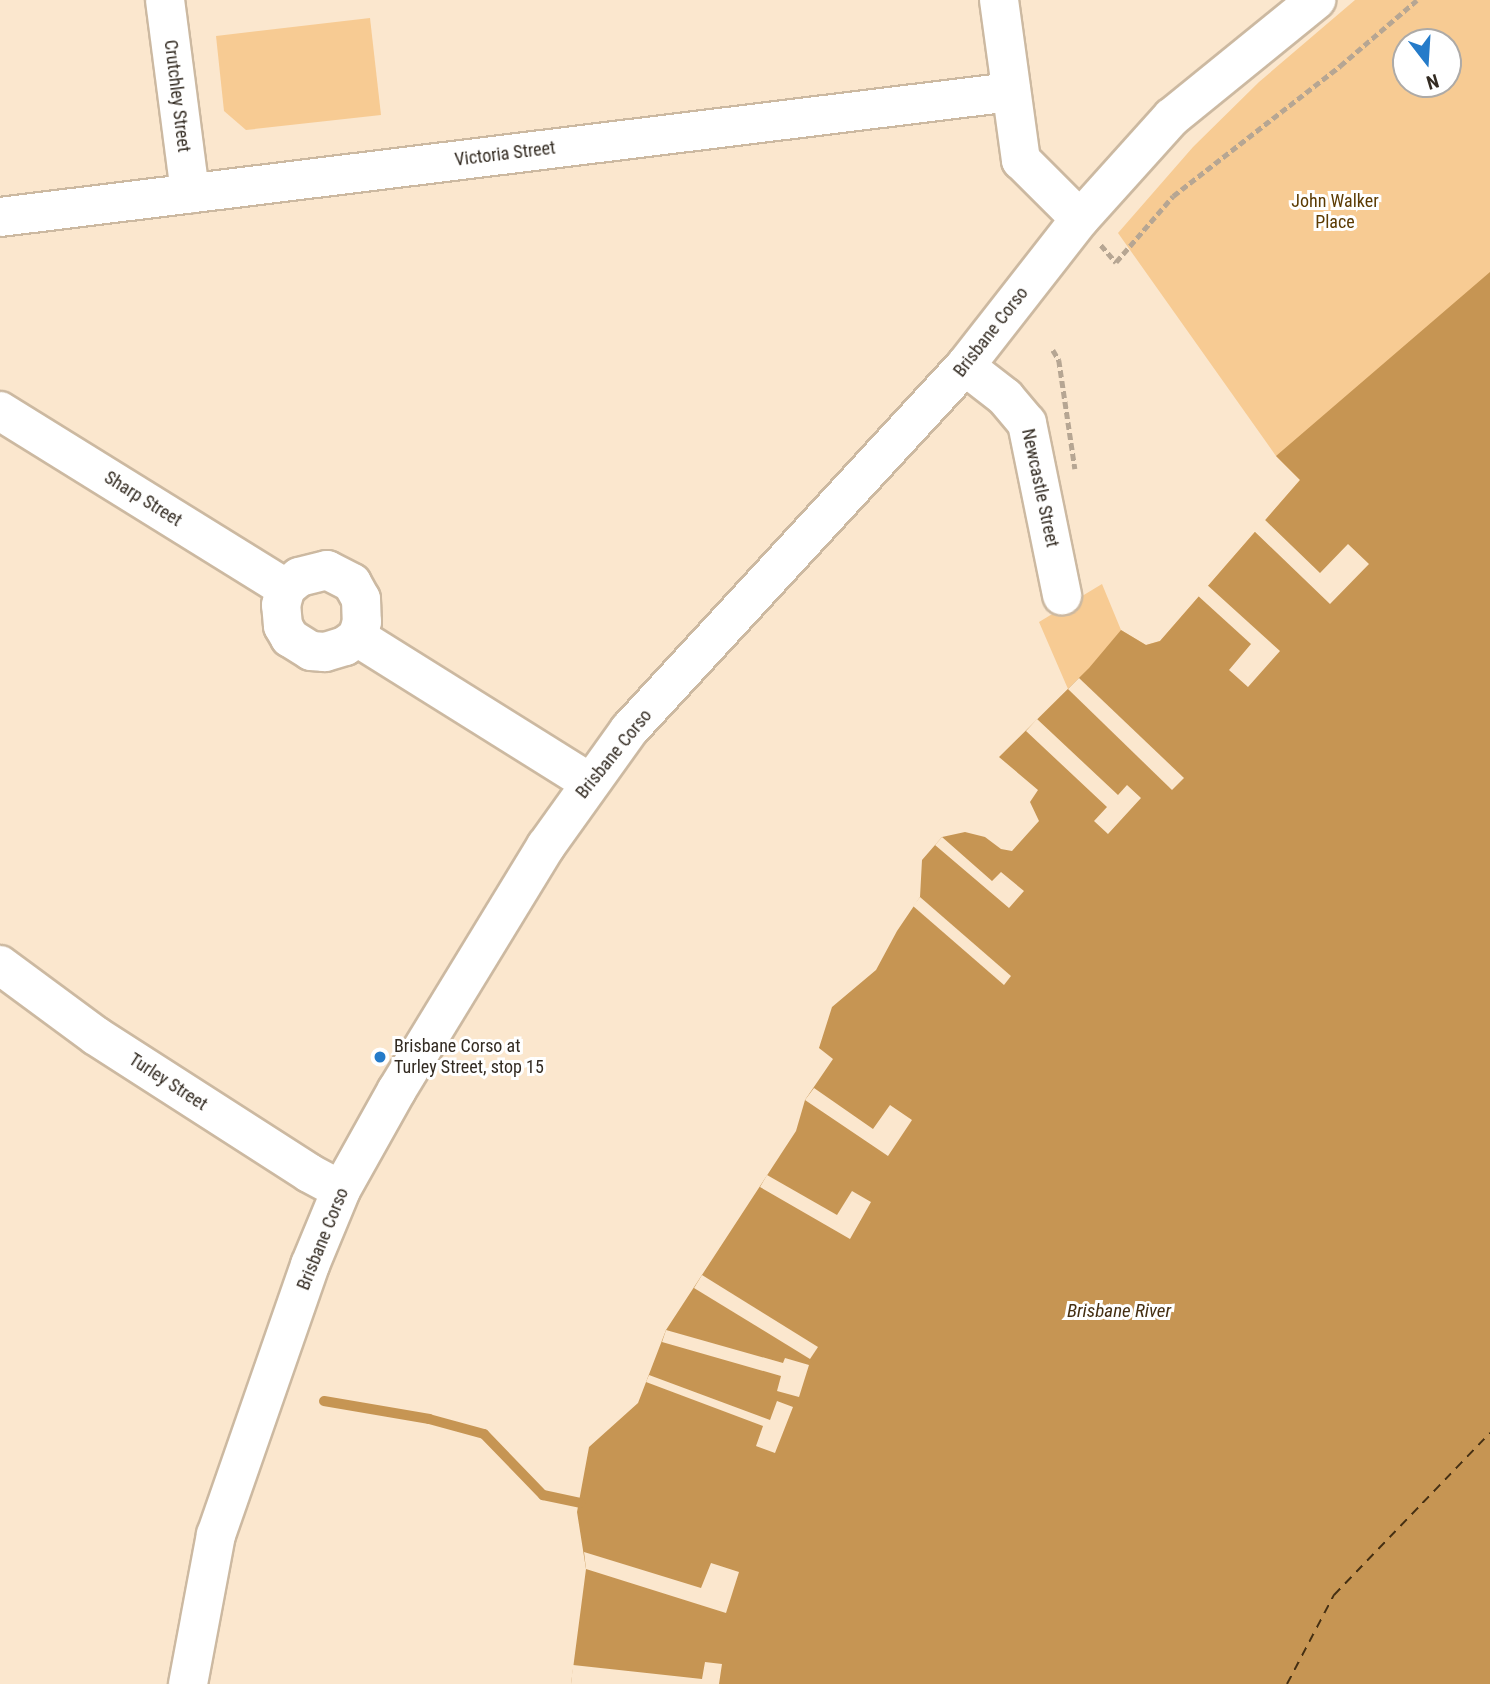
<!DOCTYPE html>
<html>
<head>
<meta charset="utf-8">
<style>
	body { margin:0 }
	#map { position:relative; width:1490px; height:1684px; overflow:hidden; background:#fbe7ce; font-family:"Roboto Condensed",sans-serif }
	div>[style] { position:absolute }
	.green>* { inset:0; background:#f7cb93 }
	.water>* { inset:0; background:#c69553 }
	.pier>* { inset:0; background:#fbe7ce }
	.stream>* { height:10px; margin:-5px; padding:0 5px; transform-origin:5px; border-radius:5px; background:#c69553 }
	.ferry>* { height:2px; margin-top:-1px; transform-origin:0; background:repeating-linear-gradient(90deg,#452f12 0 9px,transparent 0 16px) }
	.path>* { height:4.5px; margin-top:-2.25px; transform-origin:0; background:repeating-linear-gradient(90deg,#b6a693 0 7px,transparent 0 10.5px) }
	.roads { filter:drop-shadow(2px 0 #ccb9a1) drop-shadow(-2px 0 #ccb9a1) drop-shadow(0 2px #ccb9a1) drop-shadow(0 -2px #ccb9a1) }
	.minor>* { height:38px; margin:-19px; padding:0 19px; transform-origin:19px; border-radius:19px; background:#fff }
	.tertiary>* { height:38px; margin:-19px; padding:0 19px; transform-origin:19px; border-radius:19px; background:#fff }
	.dots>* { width:19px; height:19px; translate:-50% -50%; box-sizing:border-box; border:4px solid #fff; border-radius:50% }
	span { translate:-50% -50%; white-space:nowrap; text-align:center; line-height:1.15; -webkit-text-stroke:6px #fff; paint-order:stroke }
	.street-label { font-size:18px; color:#332b22 }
	.park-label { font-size:18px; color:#5c3b03 }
	.poi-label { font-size:18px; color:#332b22 }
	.left { translate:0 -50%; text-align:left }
	.water-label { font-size:19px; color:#452f12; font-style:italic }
	.north { position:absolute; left:1392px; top:28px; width:70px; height:70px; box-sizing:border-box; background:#fff; border:2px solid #adaaa7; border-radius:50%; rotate:163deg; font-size:19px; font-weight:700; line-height:28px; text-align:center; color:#332b22 }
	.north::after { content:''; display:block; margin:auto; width:24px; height:32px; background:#257bc9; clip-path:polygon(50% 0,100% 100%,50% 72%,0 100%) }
</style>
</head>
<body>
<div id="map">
	<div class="green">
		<i style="clip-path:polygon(evenodd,1355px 0,1490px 0,1490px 339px,1140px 715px,1079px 678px,1068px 689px,1039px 622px,1102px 584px,1121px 630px,1146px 645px,1160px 641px,1300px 480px,1276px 456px,1118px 233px,1193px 147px,1259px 82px,1355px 0,1406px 42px,1448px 42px,1448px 84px,1406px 84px,1406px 42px)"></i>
		<i style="clip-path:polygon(370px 18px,381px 115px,246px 130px,224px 111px,216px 36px)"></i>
	</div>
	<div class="water">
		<i style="clip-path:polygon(1490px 272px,1490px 1684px,571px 1684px,586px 1569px,577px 1512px,589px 1447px,638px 1403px,666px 1330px,796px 1131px,805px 1100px,833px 1059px,819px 1048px,832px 1007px,876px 970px,897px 931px,920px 897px,922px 860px,942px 837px,965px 832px,985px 837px,1001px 849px,1012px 851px,1039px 821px,1030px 802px,1038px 790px,999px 757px,1089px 668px,1121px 630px,1146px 645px,1160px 641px,1300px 480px,1276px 456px)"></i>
	</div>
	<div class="pier">
		<i style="clip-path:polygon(1262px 517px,1320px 573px,1348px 544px,1369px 564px,1330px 604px,1252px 529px)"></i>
		<i style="clip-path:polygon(1205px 583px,1280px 651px,1248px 687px,1229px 670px,1251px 644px,1196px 594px)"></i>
		<i style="clip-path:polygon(1079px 678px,1184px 778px,1172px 790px,1068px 689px)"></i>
		<i style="clip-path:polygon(1037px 719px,1118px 795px,1127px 785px,1141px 798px,1108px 834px,1094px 821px,1107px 807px,1026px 731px)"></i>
		<i style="clip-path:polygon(942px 837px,992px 881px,1001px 872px,1024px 891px,1009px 908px,935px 845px)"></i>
		<i style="clip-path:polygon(920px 897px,1011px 976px,1004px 985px,913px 906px)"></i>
		<i style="clip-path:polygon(814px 1088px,873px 1129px,890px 1105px,912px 1120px,888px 1156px,805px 1100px)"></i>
		<i style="clip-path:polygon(767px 1175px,837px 1215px,852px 1191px,871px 1202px,850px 1239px,760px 1187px)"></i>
		<i style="clip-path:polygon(702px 1275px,818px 1347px,810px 1359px,694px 1288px)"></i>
		<i style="clip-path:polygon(666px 1330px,783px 1363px,785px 1358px,809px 1365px,799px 1397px,777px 1391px,781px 1376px,662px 1342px)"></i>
		<i style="clip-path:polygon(649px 1375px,770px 1420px,777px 1401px,793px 1407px,775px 1453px,756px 1446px,763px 1426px,646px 1382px)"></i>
		<i style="clip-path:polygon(584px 1552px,701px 1588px,711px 1563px,739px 1572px,726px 1613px,586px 1569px)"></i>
		<i style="clip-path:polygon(705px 1662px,722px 1664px,719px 1684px,571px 1684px,573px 1665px,702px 1679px)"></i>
	</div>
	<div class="stream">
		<i style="left:324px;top:1401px;width:107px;rotate:9.7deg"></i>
		<i style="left:429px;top:1419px;width:57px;rotate:15.3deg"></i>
		<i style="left:484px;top:1434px;width:85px;rotate:46deg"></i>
		<i style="left:543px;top:1495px;width:38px;rotate:12deg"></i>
	</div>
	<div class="ferry">
		<i style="left:1287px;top:1684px;width:101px;rotate:-62.2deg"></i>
		<i style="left:1334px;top:1595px;width:225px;rotate:-46.1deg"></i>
	</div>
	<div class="path">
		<i style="left:1101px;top:245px;width:23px;rotate:49deg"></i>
		<i style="left:1116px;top:262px;width:87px;rotate:-49.2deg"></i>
		<i style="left:1173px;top:196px;width:212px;rotate:-37.9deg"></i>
		<i style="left:1340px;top:66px;width:101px;rotate:-40.6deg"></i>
		<i style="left:1053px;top:350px;width:12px;rotate:59deg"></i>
		<i style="left:1059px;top:360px;width:110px;rotate:81.6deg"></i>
	</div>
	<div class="roads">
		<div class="minor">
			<i style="left:165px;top:0;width:195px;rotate:82.6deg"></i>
			<i style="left:999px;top:0;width:162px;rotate:82.2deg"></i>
			<i style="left:1021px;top:160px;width:83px;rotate:45deg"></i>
			<i style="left:0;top:217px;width:1019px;rotate:-7.05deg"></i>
			<i style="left:965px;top:366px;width:51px;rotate:37.8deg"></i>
			<i style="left:1005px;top:397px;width:34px;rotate:50deg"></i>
			<i style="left:1027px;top:423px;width:176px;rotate:78.5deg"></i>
			<i style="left:0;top:411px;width:336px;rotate:31.8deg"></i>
			<i style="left:327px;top:570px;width:28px;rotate:27deg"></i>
			<i style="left:352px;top:583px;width:18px;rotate:61deg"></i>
			<i style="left:361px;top:599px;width:23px;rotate:88deg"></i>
			<i style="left:362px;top:622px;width:16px;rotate:108deg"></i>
			<i style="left:357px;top:637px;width:15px;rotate:143deg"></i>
			<i style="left:345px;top:646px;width:21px;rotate:163deg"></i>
			<i style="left:325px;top:652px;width:14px;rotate:-176deg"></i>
			<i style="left:311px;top:651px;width:25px;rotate:-148deg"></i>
			<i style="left:290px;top:638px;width:14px;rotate:-120deg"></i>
			<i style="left:283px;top:626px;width:21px;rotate:-95deg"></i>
			<i style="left:281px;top:605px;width:18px;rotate:-74deg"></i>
			<i style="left:286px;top:588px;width:17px;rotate:-40deg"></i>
			<i style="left:299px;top:577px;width:29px;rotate:-14deg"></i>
			<i style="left:357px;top:637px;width:274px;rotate:32deg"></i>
			<i style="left:0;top:965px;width:119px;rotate:36.5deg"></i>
			<i style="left:96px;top:1036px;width:253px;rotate:32.7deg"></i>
			<i style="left:309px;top:1173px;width:36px;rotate:28deg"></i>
		</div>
		<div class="tertiary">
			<i style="left:188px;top:1684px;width:152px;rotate:-79.4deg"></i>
			<i style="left:216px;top:1535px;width:286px;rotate:-70.8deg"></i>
			<i style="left:310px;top:1265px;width:81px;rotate:-67.5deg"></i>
			<i style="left:341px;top:1190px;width:115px;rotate:-60.8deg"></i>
			<i style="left:397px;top:1090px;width:286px;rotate:-58.6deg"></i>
			<i style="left:546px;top:846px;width:143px;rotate:-54.4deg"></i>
			<i style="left:629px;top:730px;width:495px;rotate:-47.3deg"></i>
			<i style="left:965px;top:366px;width:187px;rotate:-52deg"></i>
			<i style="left:1080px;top:219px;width:137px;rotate:-48deg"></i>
			<i style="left:1172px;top:117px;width:186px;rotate:-39.1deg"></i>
		</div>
	</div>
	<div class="dots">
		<i style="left:380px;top:1057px;background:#257bc9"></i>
	</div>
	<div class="street-label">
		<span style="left:177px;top:96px;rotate:83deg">Crutchley Street</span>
		<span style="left:505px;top:154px;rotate:-7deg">Victoria Street</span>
		<span style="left:991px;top:332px;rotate:-52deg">Brisbane Corso</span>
		<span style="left:1040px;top:488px;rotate:78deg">Newcastle Street</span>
		<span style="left:143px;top:499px;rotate:32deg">Sharp Street</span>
		<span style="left:614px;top:754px;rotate:-51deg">Brisbane Corso</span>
		<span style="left:168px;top:1082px;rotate:33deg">Turley Street</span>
		<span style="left:323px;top:1239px;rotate:-68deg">Brisbane Corso</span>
	</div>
	<div class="park-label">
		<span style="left:1335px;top:212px">John Walker<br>Place</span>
	</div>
	<div class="poi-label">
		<span class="left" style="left:394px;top:1057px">Brisbane Corso at<br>Turley Street, stop 15</span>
	</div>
	<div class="water-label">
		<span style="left:1119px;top:1311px">Brisbane River</span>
	</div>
	<div class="north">N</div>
</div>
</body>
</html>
